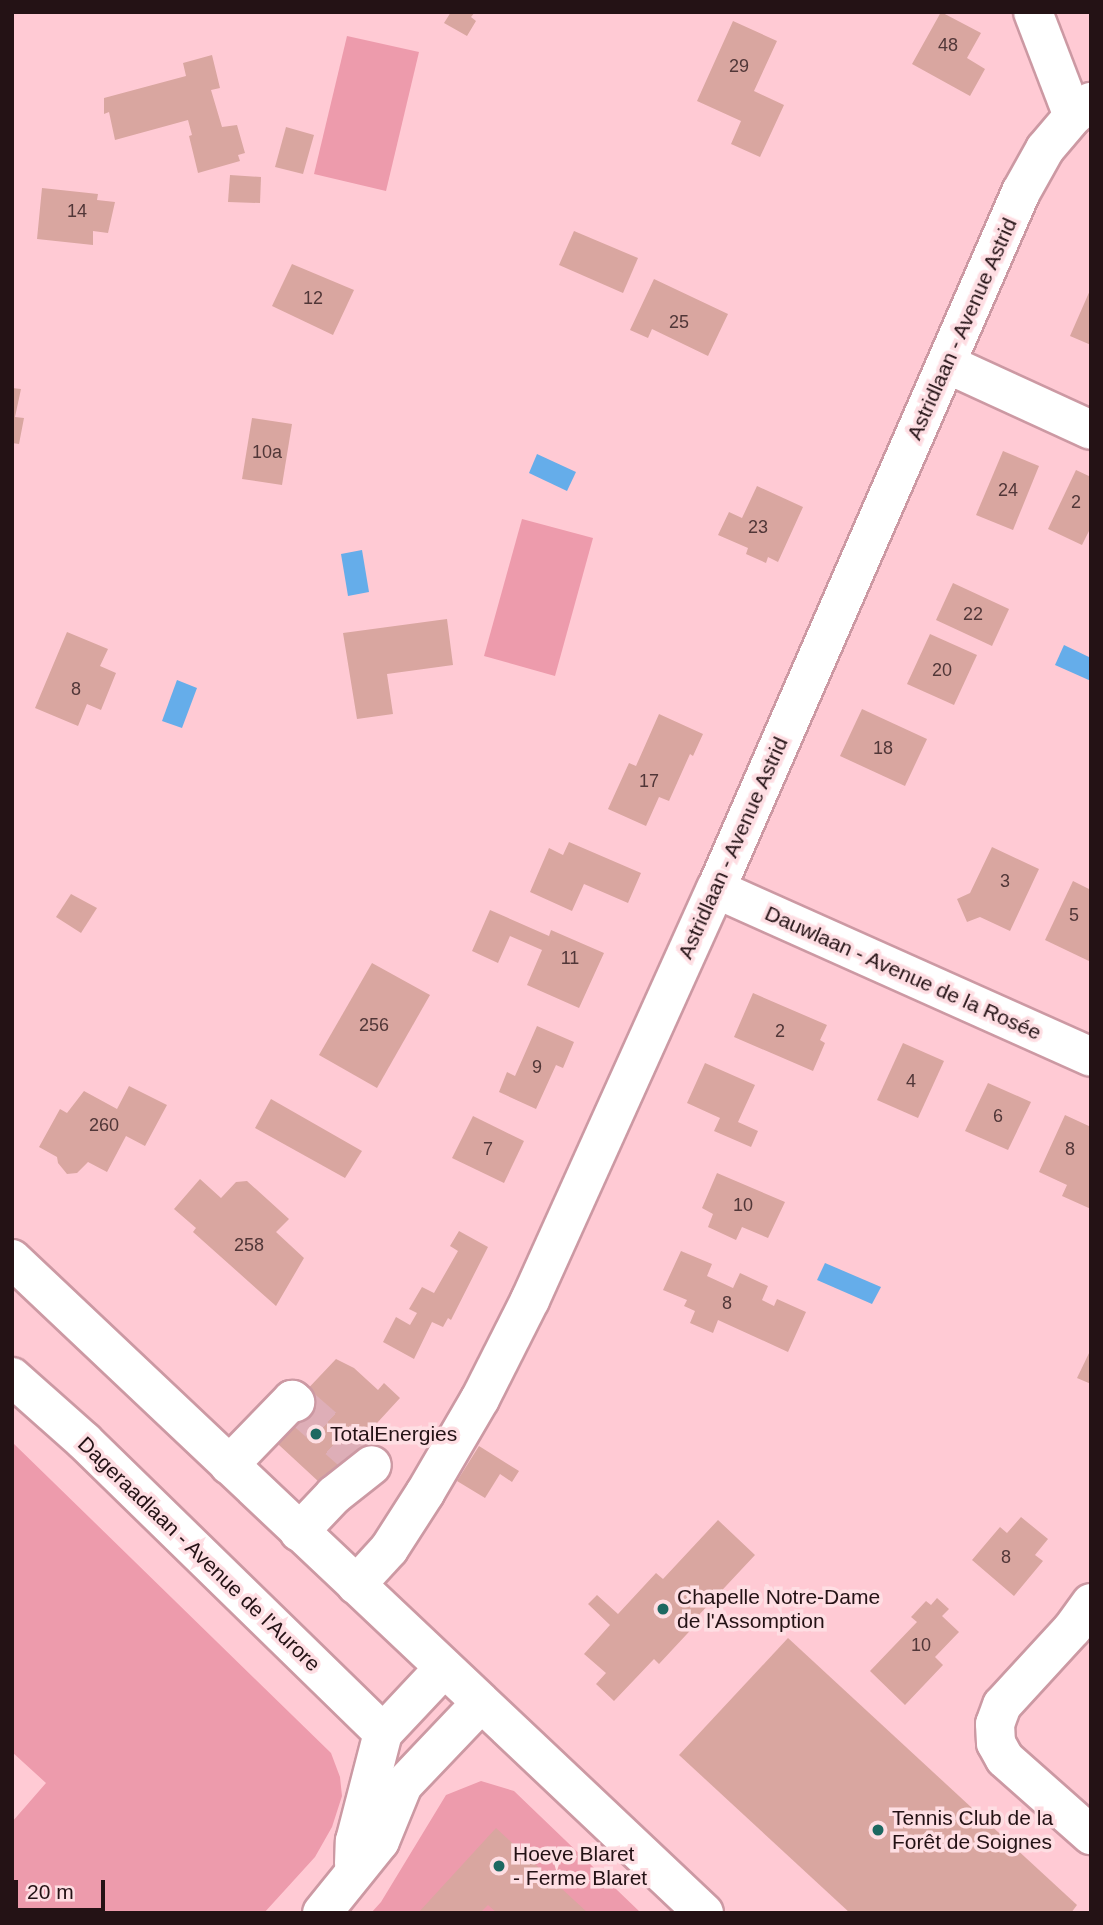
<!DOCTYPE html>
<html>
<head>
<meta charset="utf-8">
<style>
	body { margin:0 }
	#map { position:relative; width:1103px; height:1925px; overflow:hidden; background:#ffcad4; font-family:Arial,sans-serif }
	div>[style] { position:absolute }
	.green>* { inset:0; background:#ed9bac }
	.water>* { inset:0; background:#65adea }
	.building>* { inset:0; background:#d9a6a0 }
	.minor-tunnel>* { height:38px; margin-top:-19px; transform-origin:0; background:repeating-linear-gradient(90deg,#deaeb7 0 38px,transparent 0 57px) }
	.roads { filter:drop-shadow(2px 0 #cc99a3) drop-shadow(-2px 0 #cc99a3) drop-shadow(0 2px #cc99a3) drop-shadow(0 -2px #cc99a3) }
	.minor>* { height:38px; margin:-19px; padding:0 19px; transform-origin:19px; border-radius:19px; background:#fff }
	.major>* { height:38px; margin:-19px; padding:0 19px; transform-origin:19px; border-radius:19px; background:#fff }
	.dots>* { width:19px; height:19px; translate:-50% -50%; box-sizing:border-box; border:4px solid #fedee3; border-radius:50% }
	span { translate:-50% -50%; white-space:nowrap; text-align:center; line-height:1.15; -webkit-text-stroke:7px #fedee3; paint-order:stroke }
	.number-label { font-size:18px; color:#513738 }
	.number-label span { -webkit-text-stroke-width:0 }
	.street-label { font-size:21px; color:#241215 }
	.poi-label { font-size:21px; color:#241215 }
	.left { translate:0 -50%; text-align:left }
	.frame { position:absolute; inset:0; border:14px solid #241215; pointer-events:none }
	.scale { position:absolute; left:14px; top:1880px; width:91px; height:32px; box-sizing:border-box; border:4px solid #241215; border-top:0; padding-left:9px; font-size:21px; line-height:24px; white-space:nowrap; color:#241215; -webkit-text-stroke:5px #fedee3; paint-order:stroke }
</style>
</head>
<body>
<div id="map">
	<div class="green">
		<i style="clip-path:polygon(347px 36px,419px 52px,386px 191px,314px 174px)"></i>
		<i style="clip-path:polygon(522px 519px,593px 538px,555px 676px,484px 656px)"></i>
		<i style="clip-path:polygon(12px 1442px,331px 1753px,340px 1777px,342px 1796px,332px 1827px,315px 1857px,264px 1913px,12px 1913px,12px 1822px,46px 1783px,12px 1752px)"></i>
		<i style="clip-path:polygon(481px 1781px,514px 1791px,641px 1913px,371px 1913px,381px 1902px,446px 1795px)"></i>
	</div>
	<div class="water">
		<i style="clip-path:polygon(537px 454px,576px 472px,567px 491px,529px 473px)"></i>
		<i style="clip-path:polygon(362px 550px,369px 592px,348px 596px,341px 554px)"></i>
		<i style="clip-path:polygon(1064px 645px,1091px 658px,1091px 681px,1055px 665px)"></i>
		<i style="clip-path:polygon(177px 680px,197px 688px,182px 728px,162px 721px)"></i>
		<i style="clip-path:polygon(825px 1263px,881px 1287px,872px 1304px,817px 1280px)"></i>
	</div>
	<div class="building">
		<i style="clip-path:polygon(451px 12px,475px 12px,471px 17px,476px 21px,467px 36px,444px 23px)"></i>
		<i style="clip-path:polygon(941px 12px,981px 33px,967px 58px,985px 69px,970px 96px,912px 64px)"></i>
		<i style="clip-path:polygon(733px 21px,777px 41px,754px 91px,784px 105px,760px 157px,731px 144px,741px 121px,697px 101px)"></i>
		<i style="clip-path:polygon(212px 55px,220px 88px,211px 90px,222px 127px,237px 125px,245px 153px,238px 155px,240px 161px,198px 173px,189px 136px,192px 135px,188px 120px,115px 140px,109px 112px,104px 114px,104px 98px,186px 76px,183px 63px)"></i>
		<i style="clip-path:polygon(286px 127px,314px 135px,303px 174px,275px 167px)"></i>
		<i style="clip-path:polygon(230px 175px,261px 177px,260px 203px,228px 202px)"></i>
		<i style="clip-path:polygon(42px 188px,98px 194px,97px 200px,115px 202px,108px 233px,93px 231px,93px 245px,37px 239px)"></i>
		<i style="clip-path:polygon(574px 231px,638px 258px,623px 293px,559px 265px)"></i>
		<i style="clip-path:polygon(292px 264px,354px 290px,333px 335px,272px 306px)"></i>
		<i style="clip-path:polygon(654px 279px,728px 314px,708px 356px,652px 329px,648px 338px,630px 330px)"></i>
		<i style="clip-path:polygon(1091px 288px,1091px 345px,1070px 336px)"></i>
		<i style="clip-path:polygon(12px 388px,21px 389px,15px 417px,24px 418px,19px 444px,12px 443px)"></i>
		<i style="clip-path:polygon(252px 418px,292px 424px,282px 485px,242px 479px)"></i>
		<i style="clip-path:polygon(1003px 451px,1039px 466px,1013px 530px,976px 515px)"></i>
		<i style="clip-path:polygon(1076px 470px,1091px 477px,1091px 527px,1082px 545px,1048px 529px)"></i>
		<i style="clip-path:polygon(757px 486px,803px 507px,778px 562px,768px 557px,766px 563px,746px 554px,748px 548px,718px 535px,729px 512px,742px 518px)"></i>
		<i style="clip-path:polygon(953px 583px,1009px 609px,992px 646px,936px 620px)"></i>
		<i style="clip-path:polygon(447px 619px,453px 665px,387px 674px,393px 714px,357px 719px,343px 633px)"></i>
		<i style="clip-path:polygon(67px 632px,108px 649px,100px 666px,116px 673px,101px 710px,87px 704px,78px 726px,35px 708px)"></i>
		<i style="clip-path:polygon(930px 634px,977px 655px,954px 705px,907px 684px)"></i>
		<i style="clip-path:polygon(862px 709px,927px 739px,905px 786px,840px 756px)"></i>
		<i style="clip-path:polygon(659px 714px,703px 734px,693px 756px,690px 754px,669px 801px,659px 797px,646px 826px,608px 809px,629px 763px,636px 766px)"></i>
		<i style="clip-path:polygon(569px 842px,641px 873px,628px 903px,584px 884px,572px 911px,530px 892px,549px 848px,563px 855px)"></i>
		<i style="clip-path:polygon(992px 847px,1039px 869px,1010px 931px,980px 917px,967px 922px,957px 899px,970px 893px)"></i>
		<i style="clip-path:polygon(1073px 881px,1091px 890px,1091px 962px,1045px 940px)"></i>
		<i style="clip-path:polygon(71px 894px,97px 908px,81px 933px,56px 917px)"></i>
		<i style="clip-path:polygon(490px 910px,549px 936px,551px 930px,604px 953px,579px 1008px,527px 985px,542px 950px,510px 936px,498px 963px,472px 951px)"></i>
		<i style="clip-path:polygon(372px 963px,430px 995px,377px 1088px,319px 1055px)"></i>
		<i style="clip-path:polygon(753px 993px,827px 1025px,820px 1040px,825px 1043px,813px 1071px,734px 1037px)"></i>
		<i style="clip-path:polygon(537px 1026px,574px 1042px,563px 1068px,556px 1065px,536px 1109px,499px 1092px,507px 1072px,515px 1076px)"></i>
		<i style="clip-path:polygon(903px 1043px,944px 1061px,918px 1118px,877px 1100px)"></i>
		<i style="clip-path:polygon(705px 1063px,755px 1085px,738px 1122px,758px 1131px,751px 1147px,714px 1131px,720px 1118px,687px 1103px)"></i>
		<i style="clip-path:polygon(988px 1083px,1031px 1102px,1008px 1150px,965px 1131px)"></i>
		<i style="clip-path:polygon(129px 1086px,167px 1105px,145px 1146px,126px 1136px,107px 1172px,88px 1162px,77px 1173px,67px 1174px,58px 1163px,57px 1157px,39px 1147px,60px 1109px,67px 1113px,84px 1091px,117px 1109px)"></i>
		<i style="clip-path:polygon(271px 1099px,362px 1151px,345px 1178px,255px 1128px)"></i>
		<i style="clip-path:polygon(1065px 1115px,1091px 1127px,1091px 1209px,1062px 1196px,1067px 1185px,1039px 1172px)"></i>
		<i style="clip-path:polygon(473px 1116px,524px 1141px,504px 1183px,452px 1158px)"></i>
		<i style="clip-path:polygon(717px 1173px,785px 1202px,768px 1238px,742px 1227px,736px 1240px,708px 1227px,713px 1214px,702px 1208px)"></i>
		<i style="clip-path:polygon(200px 1179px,221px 1198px,236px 1182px,247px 1181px,289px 1219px,276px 1232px,304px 1258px,276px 1306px,193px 1232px,196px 1228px,174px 1209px)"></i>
		<i style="clip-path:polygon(459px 1231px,488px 1247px,451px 1320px,448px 1318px,443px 1327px,432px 1322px,414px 1359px,383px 1342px,396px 1317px,410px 1325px,417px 1313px,409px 1309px,422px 1287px,434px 1293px,458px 1251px,450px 1246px)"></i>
		<i style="clip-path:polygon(681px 1251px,712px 1264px,707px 1276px,733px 1288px,740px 1273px,768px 1286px,762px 1300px,774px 1306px,777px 1299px,806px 1312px,788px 1352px,718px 1320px,713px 1333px,690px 1323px,695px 1311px,684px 1306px,687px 1300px,663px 1290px)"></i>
		<i style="clip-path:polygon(1091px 1349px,1091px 1384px,1077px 1378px)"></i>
		<i style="clip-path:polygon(336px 1359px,354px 1368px,378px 1390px,384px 1383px,400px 1398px,366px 1435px,375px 1444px,358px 1461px,319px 1482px,266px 1433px)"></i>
		<i style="clip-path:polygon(479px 1446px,519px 1471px,512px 1482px,500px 1474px,485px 1498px,457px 1481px)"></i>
		<i style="clip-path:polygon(1021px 1517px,1048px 1539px,1035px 1555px,1043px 1561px,1014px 1596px,972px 1560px,1000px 1527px,1007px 1533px)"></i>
		<i style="clip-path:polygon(718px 1520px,755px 1555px,697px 1617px,700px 1620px,659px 1664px,654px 1659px,614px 1701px,596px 1684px,606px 1673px,584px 1654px,610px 1625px,588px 1604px,597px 1595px,618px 1614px,656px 1573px,663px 1579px)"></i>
		<i style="clip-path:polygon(937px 1598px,949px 1609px,942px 1616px,959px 1632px,935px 1657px,943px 1665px,905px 1705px,870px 1671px,917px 1622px,911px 1617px,926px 1601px,931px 1605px)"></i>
		<i style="clip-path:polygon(788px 1638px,1077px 1905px,1071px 1913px,850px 1913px,679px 1755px)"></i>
		<i style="clip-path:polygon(496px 1828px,588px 1913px,497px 1913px,488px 1905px,480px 1913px,418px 1913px)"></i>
	</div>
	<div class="minor-tunnel">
		<i style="left:295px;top:1402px;width:86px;rotate:41.2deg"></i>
	</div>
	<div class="roads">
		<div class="minor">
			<i style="left:1033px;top:12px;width:111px;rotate:69deg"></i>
			<i style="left:947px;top:364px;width:158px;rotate:24.6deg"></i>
			<i style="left:716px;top:889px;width:411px;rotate:24.1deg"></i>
			<i style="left:12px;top:1377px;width:96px;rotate:41.6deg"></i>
			<i style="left:84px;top:1441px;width:418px;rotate:44.3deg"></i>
			<i style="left:229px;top:1465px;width:91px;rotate:-45.9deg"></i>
			<i style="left:292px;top:1400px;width:4px;rotate:34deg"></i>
			<i style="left:299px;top:1532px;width:51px;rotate:-46.6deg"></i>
			<i style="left:334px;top:1495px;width:48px;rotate:-38.3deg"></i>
			<i style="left:356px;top:1585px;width:49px;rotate:-47.5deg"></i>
			<i style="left:389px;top:1549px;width:67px;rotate:-57.3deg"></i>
			<i style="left:425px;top:1493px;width:109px;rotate:-59.7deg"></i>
			<i style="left:480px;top:1399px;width:111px;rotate:-63.2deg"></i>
			<i style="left:530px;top:1300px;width:451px;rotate:-65.7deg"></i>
			<i style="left:716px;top:889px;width:761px;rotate:-66.37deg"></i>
			<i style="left:1021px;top:192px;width:49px;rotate:-60.8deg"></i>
			<i style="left:1045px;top:149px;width:43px;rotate:-49.7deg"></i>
			<i style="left:1073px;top:116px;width:23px;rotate:-38deg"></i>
			<i style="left:1091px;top:1603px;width:32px;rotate:126deg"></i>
			<i style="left:1072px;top:1629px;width:103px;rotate:132.6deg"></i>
			<i style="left:1002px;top:1705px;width:20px;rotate:110deg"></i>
			<i style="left:995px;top:1724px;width:19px;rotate:87deg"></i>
			<i style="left:996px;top:1743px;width:18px;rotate:61deg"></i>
			<i style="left:1005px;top:1759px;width:115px;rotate:41.5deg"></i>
			<i style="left:354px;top:1864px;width:23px;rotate:-88deg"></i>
			<i style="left:355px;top:1841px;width:112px;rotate:-75.5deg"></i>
			<i style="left:383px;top:1733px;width:89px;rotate:-46.8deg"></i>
			<i style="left:322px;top:1913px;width:92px;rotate:-51.1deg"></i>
			<i style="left:380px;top:1841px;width:61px;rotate:-67.7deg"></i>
			<i style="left:403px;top:1785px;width:113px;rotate:-46.4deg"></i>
		</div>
		<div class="major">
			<i style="left:12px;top:1259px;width:952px;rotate:43.38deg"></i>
		</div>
	</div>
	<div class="dots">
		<i style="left:316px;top:1434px;background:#1d6861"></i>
		<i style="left:663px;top:1609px;background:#1d6861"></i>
		<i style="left:878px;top:1830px;background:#1d6861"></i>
		<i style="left:499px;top:1866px;background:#1d6861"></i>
	</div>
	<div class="number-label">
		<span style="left:948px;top:45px">48</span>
		<span style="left:739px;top:66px">29</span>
		<span style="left:77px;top:211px">14</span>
		<span style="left:313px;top:298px">12</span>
		<span style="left:679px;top:322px">25</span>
		<span style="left:267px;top:452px">10a</span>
		<span style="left:1008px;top:490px">24</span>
		<span style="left:1076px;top:502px">2</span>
		<span style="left:758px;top:527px">23</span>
		<span style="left:973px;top:614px">22</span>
		<span style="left:942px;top:670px">20</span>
		<span style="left:76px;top:689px">8</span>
		<span style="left:883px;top:748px">18</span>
		<span style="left:649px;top:781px">17</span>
		<span style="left:1005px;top:881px">3</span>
		<span style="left:1074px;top:915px">5</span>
		<span style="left:570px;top:958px">11</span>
		<span style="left:374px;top:1025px">256</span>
		<span style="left:780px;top:1031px">2</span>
		<span style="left:537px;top:1067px">9</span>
		<span style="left:911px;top:1081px">4</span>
		<span style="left:998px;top:1116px">6</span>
		<span style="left:104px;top:1125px">260</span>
		<span style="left:488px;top:1149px">7</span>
		<span style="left:1070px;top:1149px">8</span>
		<span style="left:743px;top:1205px">10</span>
		<span style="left:249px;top:1245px">258</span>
		<span style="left:727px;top:1303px">8</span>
		<span style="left:1006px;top:1557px">8</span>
		<span style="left:921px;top:1645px">10</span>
	</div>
	<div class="street-label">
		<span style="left:962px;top:329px;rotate:-66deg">Astridlaan - Avenue Astrid</span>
		<span style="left:733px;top:848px;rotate:-66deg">Astridlaan - Avenue Astrid</span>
		<span style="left:903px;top:973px;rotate:24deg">Dauwlaan - Avenue de la Rosée</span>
		<span style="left:199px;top:1554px;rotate:44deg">Dageraadlaan - Avenue de l'Aurore</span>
	</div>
	<div class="poi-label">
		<span class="left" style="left:330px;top:1434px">TotalEnergies</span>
		<span class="left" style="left:677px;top:1609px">Chapelle Notre-Dame<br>de l'Assomption</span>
		<span class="left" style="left:892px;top:1830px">Tennis Club de la<br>Forêt de Soignes</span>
		<span class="left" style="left:513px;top:1866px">Hoeve Blaret<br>- Ferme Blaret</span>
	</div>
	<div class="frame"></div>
	<div class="scale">20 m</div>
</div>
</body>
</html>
